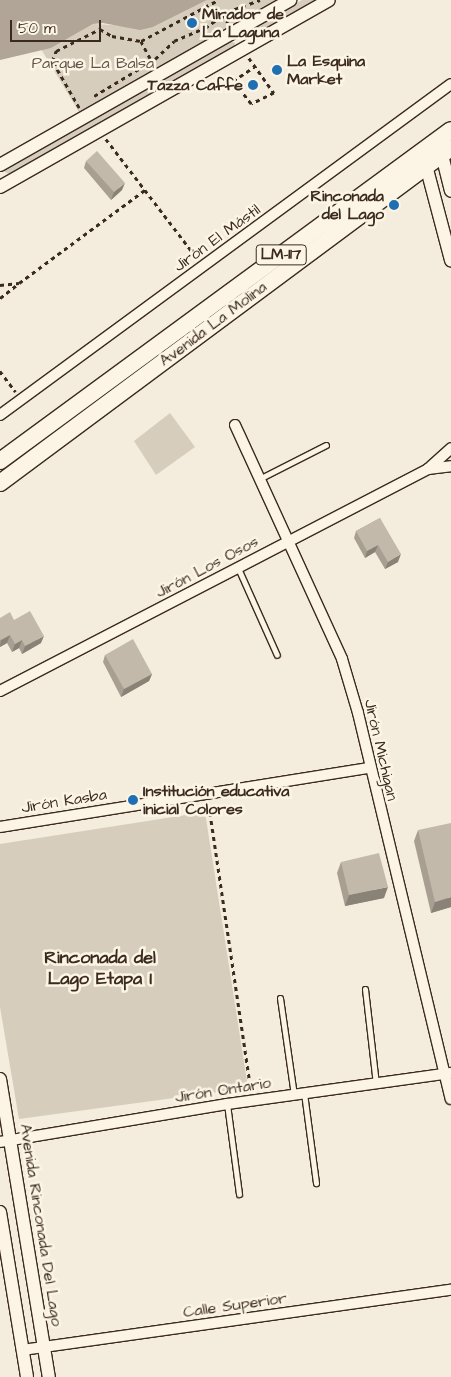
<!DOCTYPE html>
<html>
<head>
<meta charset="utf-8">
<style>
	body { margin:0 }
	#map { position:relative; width:451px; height:1377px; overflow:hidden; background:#f4eddd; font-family:"Architects Daughter",sans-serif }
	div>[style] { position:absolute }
	.green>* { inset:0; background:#d6cdbd }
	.water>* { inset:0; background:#b0a596 }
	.path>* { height:2.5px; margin-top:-1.25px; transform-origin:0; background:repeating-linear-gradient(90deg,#3b2a1e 0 4px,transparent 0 8px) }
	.roads { filter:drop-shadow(1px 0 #3b2a1e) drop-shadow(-1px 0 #3b2a1e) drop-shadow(0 1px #3b2a1e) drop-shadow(0 -1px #3b2a1e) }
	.service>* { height:5px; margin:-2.5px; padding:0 2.5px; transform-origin:2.5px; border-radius:2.5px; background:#fcf5e5 }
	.minor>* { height:10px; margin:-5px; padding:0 5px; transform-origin:5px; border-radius:5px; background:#fcf5e5 }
	.tertiary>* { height:12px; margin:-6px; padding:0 6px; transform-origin:6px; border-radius:6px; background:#fcf5e5 }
	.primary>* { height:16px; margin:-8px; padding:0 8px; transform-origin:8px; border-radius:8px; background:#fcf5e5 }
	.wall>* { inset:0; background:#a89f92 }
	.shaded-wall>* { inset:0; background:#888277 }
	.building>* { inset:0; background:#c3b9aa }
	.dots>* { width:14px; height:14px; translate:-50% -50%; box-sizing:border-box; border:2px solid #fcf5e5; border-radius:50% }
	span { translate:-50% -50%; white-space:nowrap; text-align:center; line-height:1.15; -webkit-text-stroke:5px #fcf5e5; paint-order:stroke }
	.shield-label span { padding:1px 4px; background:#fcf5e5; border:1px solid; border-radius:4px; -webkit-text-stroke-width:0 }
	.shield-label { font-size:15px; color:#3b2a1e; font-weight:700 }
	.poi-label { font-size:16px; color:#3b2a1e; font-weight:700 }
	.left { translate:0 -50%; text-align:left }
	.right { translate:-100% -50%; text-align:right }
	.park-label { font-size:16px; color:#625346 }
	.street-label { font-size:16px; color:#3b2a1e }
	.neighbourhood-label { font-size:18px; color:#3b2a1e; font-weight:700 }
	.scale { position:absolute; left:10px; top:20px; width:91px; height:22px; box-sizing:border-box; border:2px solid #3b2a1e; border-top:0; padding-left:6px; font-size:15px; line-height:18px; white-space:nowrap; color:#3b2a1e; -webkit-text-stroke:4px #fcf5e5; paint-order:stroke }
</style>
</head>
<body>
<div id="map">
	<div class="green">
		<i style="clip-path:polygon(207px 0,278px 0,79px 112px,41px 49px,51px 48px,93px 24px,153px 27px)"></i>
		<i style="clip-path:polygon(302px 0,319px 0,247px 40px,242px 38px,243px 33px)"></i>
		<i style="clip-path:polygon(230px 41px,235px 43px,234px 48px,9px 174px,5px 172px,4px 170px)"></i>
		<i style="clip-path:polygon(170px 413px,195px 447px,156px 475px,134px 441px)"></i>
		<i style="clip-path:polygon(205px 812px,248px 1088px,19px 1119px,0 1007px,0 844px)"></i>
	</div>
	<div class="water">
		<i style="clip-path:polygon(0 0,207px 0,153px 27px,140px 30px,103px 23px,93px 24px,51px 48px,0 60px)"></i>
	</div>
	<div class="path">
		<i style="left:223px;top:14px;width:10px;rotate:61deg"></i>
		<i style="left:141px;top:41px;width:87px;rotate:-28deg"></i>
		<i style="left:249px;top:58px;width:43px;rotate:54.5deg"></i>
		<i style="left:274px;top:93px;width:25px;rotate:154deg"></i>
		<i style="left:251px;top:104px;width:29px;rotate:-128deg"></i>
		<i style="left:233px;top:81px;width:25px;rotate:-34deg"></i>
		<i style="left:94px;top:96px;width:71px;rotate:-31.2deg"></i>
		<i style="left:155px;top:59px;width:26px;rotate:-43deg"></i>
		<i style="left:174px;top:41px;width:34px;rotate:-23deg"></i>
		<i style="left:205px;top:28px;width:27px;rotate:-36deg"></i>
		<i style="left:227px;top:12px;width:35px;rotate:-20deg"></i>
		<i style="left:79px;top:108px;width:54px;rotate:-119.9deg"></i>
		<i style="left:52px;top:61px;width:11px;rotate:-68deg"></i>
		<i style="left:56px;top:51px;width:49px;rotate:-26.6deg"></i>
		<i style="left:100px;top:29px;width:14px;rotate:30deg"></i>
		<i style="left:112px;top:36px;width:29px;rotate:10deg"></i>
		<i style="left:141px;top:41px;width:24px;rotate:62deg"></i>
		<i style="left:106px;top:139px;width:150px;rotate:52.6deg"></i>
		<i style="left:0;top:285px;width:19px;rotate:-6deg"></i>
		<i style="left:19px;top:283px;width:158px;rotate:-36.5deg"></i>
		<i style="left:0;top:298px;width:23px;rotate:-38deg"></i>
		<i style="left:0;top:371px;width:26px;rotate:53deg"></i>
		<i style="left:209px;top:805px;width:289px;rotate:81.6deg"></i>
	</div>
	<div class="roads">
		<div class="service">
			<i style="left:259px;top:479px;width:75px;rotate:-26.9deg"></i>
			<i style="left:238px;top:568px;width:95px;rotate:65.9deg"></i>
			<i style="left:365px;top:989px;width:96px;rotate:83.4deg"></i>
			<i style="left:280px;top:998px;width:98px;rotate:81.8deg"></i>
			<i style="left:304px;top:1093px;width:91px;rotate:82.4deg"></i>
			<i style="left:227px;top:1104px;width:91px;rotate:82.4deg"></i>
		</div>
		<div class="minor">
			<i style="left:0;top:415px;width:559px;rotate:-36.28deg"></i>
			<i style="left:235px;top:425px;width:257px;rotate:65.4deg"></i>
			<i style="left:342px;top:659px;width:56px;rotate:73.5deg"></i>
			<i style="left:358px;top:713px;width:397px;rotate:76.5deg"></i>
			<i style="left:428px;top:469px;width:23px;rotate:-7deg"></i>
			<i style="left:0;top:691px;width:482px;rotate:-27.4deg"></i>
			<i style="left:428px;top:469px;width:31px;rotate:-42deg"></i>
			<i style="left:0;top:827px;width:375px;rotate:-9.1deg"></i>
			<i style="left:0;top:1142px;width:230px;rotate:-9.5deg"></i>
			<i style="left:227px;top:1104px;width:226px;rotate:-7.9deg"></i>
			<i style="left:22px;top:1350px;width:433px;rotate:-8deg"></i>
		</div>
		<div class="tertiary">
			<i style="left:440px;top:147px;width:45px;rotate:76deg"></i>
			<i style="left:424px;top:158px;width:106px;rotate:75.2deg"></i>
			<i style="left:0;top:165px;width:334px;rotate:-29.6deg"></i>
			<i style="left:0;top:187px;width:378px;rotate:-29.6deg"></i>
			<i style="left:0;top:1079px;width:302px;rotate:80.7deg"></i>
			<i style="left:0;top:1212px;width:167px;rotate:80.7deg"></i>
		</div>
		<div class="primary">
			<i style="left:0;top:461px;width:559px;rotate:-36.28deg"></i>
			<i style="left:0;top:483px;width:562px;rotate:-36.6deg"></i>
		</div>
	</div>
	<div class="wall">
		<i style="clip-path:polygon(86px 161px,122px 190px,111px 200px,84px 168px)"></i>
		<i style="clip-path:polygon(380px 518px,398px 562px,385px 569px,375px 552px,365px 558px,354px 538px,356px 531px)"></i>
		<i style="clip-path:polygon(0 618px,14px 620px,41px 643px,22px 654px,19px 648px,12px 652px,7px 643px,0 647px)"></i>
		<i style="clip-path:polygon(105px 655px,152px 674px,149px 681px,121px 697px,103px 662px)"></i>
		<i style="clip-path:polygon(418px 830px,451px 907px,431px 913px,414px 841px)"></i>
		<i style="clip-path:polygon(341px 862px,384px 898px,345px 906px,337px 873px)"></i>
	</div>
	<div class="shaded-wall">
		<i style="clip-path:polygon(125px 183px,122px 190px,111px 200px,114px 192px)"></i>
		<i style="clip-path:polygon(378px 545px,375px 552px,365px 558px,367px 551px)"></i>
		<i style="clip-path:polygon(401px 554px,398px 562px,385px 569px,388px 562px)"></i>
		<i style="clip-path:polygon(10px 635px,7px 643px,0 647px,1px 640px)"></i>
		<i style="clip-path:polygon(44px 636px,41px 643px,22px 654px,25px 646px)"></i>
		<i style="clip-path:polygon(22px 640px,19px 648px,12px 652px,15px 644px)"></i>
		<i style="clip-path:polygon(152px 674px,149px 681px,121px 697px,124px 689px)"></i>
		<i style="clip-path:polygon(388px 887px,384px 898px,345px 906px,349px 895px)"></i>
		<i style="clip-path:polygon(451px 897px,451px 907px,431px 913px,435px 902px)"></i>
	</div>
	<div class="building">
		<i style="clip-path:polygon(97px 151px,125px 183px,114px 192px,86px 161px)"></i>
		<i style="clip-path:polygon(380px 518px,401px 554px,388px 562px,378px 545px,367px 551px,356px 531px)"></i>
		<i style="clip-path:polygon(30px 611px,44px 636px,25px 646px,22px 640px,15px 644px,10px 635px,1px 640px,0 639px,0 618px,10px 612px,14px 620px)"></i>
		<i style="clip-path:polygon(133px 639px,152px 674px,124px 689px,105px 655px)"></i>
		<i style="clip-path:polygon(451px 823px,451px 897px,435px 902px,418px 830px)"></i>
		<i style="clip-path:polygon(379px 853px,388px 887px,349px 895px,341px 862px)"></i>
	</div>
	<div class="dots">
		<i style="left:192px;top:23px;background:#1f6fb2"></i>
		<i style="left:277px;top:70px;background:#1f6fb2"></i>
		<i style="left:253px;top:85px;background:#1f6fb2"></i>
		<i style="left:394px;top:205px;background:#1f6fb2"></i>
		<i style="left:133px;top:800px;background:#1f6fb2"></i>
	</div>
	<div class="shield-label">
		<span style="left:281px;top:255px">LM-117</span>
	</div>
	<div class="poi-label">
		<span class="left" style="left:202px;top:23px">Mirador de<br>La Laguna</span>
		<span class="left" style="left:287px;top:70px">La Esquina<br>Market</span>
		<span class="right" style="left:243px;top:85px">Tazza Caffe</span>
		<span class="right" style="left:384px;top:205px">Rinconada<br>del Lago</span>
		<span class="left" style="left:143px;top:800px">Institución educativa<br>inicial Colores</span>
	</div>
	<div class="park-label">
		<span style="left:93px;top:63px">Parque La Balsa</span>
	</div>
	<div class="street-label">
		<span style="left:217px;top:238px;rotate:-36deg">Jirón El Mástil</span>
		<span style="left:213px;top:324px;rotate:-37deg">Avenida La Molina</span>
		<span style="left:207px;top:567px;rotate:-28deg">Jirón Los Osos</span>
		<span style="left:381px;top:750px;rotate:77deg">Jirón Michigan</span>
		<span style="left:64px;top:801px;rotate:-9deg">Jirón Kasba</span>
		<span style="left:223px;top:1090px;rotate:-9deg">Jirón Ontario</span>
		<span style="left:41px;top:1225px;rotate:81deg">Avenida Rinconada Del Lago</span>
		<span style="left:235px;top:1305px;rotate:-8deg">Calle Superior</span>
	</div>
	<div class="neighbourhood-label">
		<span style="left:100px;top:969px">Rinconada del<br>Lago Etapa I</span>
	</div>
	<div class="scale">50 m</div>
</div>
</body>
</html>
